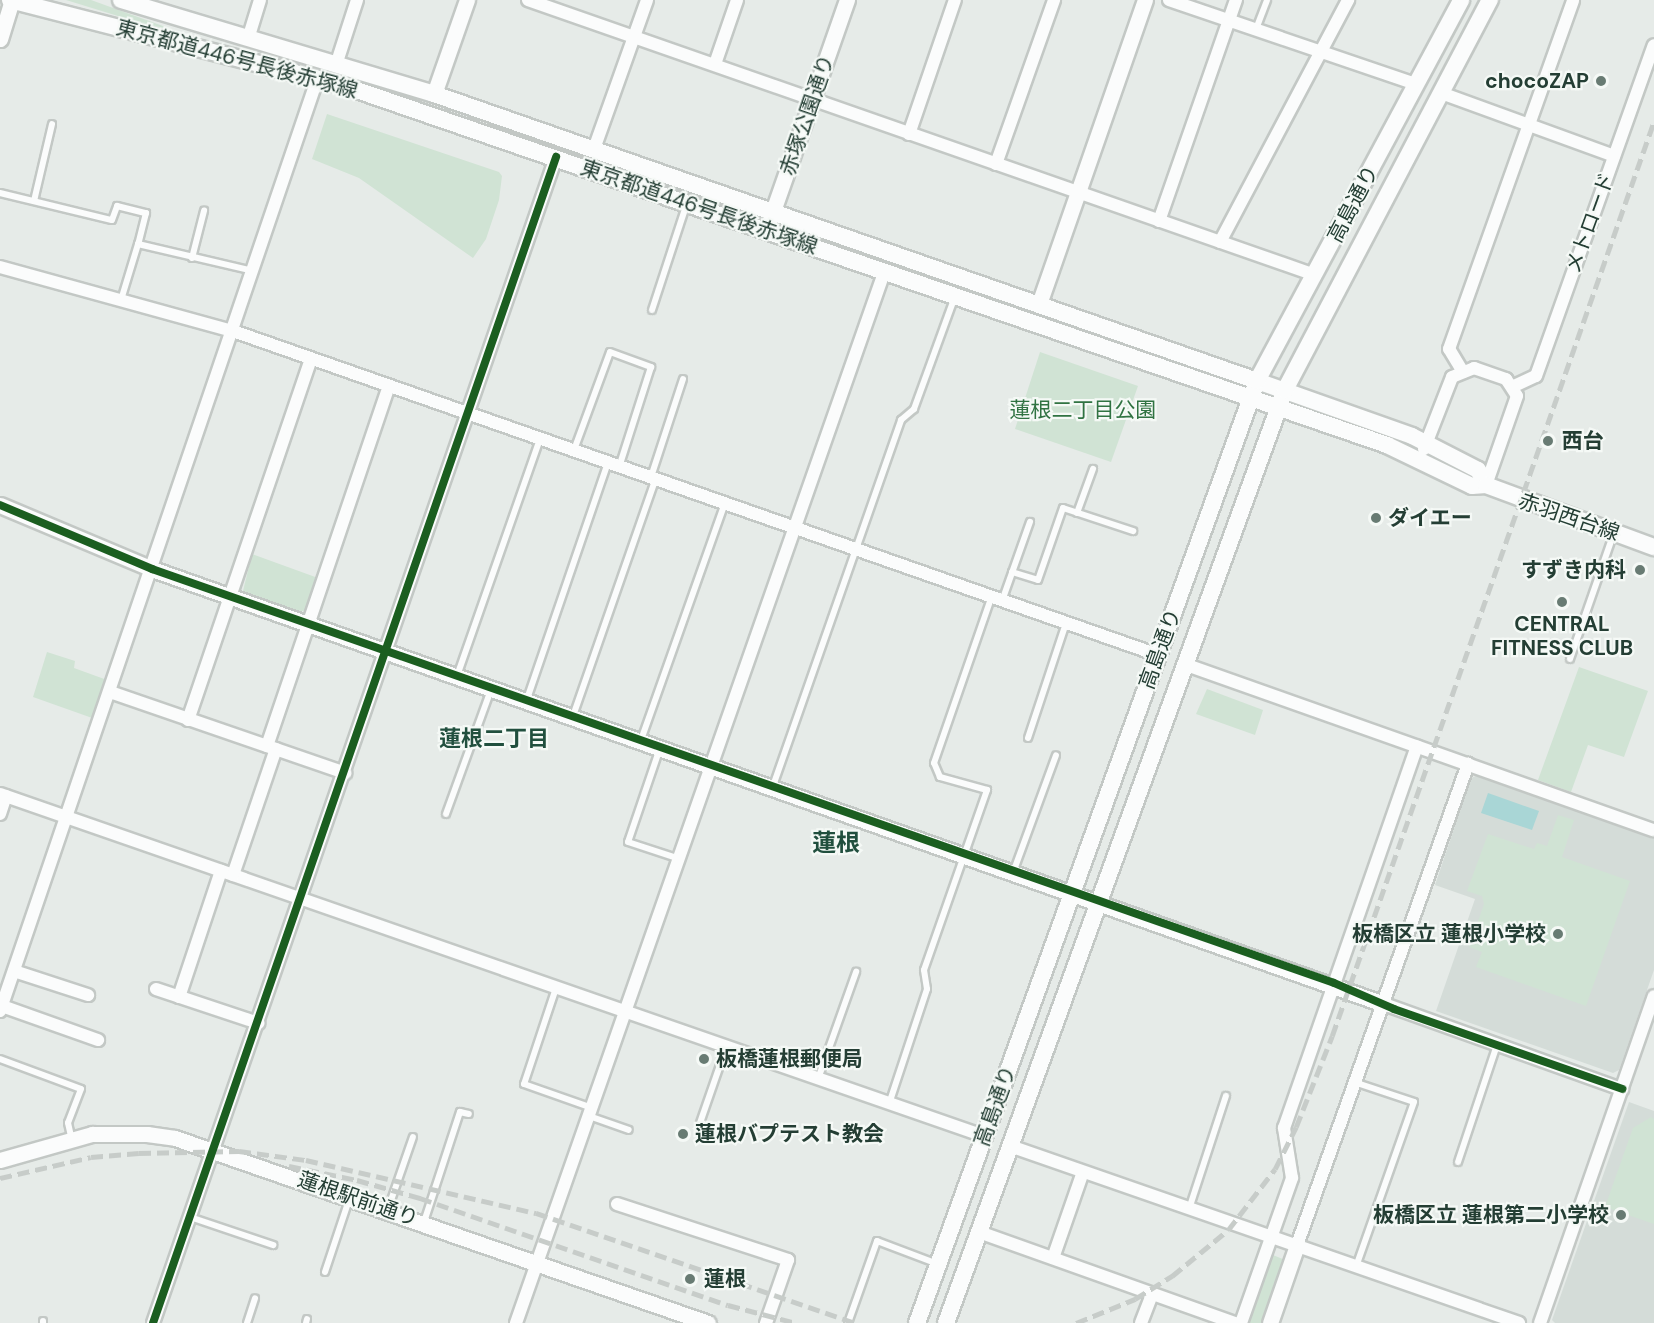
<!DOCTYPE html>
<html>
<head>
<meta charset="utf-8">
<style>
	body { margin:0 }
	#map { position:relative; width:1654px; height:1323px; overflow:hidden; background:#e6ebe8; font-family:"DM Sans","Noto Sans JP",sans-serif }
	div>[style] { position:absolute }
	.built>* { inset:0; background:#d4dcd8 }
	.green>* { inset:0; background:#d0e3d4 }
	.water>* { inset:0; background:#a9d6d6 }
	.roads { filter:drop-shadow(2px 0 #c3c8c5) drop-shadow(-2px 0 #c3c8c5) drop-shadow(0 2px #c3c8c5) drop-shadow(0 -2px #c3c8c5) }
	.service>* { height:6px; margin:-3px; padding:0 3px; transform-origin:3px; border-radius:3px; background:#fbfcfc }
	.minor>* { height:12px; margin:-6px; padding:0 6px; transform-origin:6px; border-radius:6px; background:#fbfcfc }
	.tertiary>* { height:15px; margin:-7.5px; padding:0 7.5px; transform-origin:7.5px; border-radius:7.5px; background:#fbfcfc }
	.secondary>* { height:16px; margin:-8px; padding:0 8px; transform-origin:8px; border-radius:8px; background:#fbfcfc }
	.rail>* { height:4.5px; margin-top:-2.25px; transform-origin:0; background:repeating-linear-gradient(90deg,#c7ccc9 0 12px,transparent 0 18px) }
	.cycleway>* { height:8px; margin:-4px; padding:0 4px; transform-origin:4px; border-radius:4px; background:#1b5e20 }
	.dots>* { width:16px; height:16px; translate:-50% -50%; box-sizing:border-box; border:3px solid #f5f9f6; border-radius:50% }
	span { translate:-50% -50%; white-space:nowrap; text-align:center; line-height:1.15; -webkit-text-stroke:4.5px #f5f9f6; paint-order:stroke }
	.street-label { font-size:21px; color:#243e34 }
	.poi-label { font-size:21px; color:#243e34; font-weight:700 }
	.right { translate:-100% -50%; text-align:right }
	.left { translate:0 -50%; text-align:left }
	.park-label { font-size:21px; color:#307342 }
	.neighbourhood-label { font-size:22px; color:#214f3e; font-weight:700 }
	.quarter-label { font-size:24px; color:#214f3e; font-weight:700 }
</style>
</head>
<body>
<div id="map">
	<div class="built">
		<i style="clip-path:polygon(1476px 776px,1654px 838px,1654px 970px,1619px 1070px,1613px 1073px,1436px 1011px,1475px 899px,1435px 885px,1471px 778px)"></i>
		<i style="clip-path:polygon(1629px 1102px,1654px 1111px,1654px 1323px,1555px 1323px,1552px 1320px)"></i>
	</div>
	<div class="green">
		<i style="clip-path:polygon(66px 0,91px 0,185px 34px,157px 28px)"></i>
		<i style="clip-path:polygon(327px 114px,499px 172px,502px 176px,499px 200px,486px 239px,473px 258px,359px 178px,312px 159px)"></i>
		<i style="clip-path:polygon(1040px 352px,1138px 386px,1111px 462px,1015px 429px)"></i>
		<i style="clip-path:polygon(252px 554px,318px 578px,307px 610px,298px 612px,243px 591px)"></i>
		<i style="clip-path:polygon(47px 652px,75px 661px,74px 668px,107px 680px,95px 719px,33px 697px)"></i>
		<i style="clip-path:polygon(1579px 667px,1648px 691px,1624px 757px,1588px 745px,1571px 792px,1538px 780px)"></i>
		<i style="clip-path:polygon(1207px 689px,1263px 710px,1255px 735px,1196px 714px)"></i>
		<i style="clip-path:polygon(1558px 815px,1574px 820px,1562px 857px,1630px 881px,1586px 1006px,1476px 967px,1482px 952px,1469px 947px,1484px 904px,1482px 896px,1467px 891px,1488px 834px,1534px 849px,1537px 843px,1547px 846px)"></i>
		<i style="clip-path:polygon(1651px 1117px,1654px 1119px,1654px 1224px,1605px 1207px,1633px 1128px)"></i>
		<i style="clip-path:polygon(1273px 1255px,1285px 1260px,1263px 1323px,1249px 1323px)"></i>
	</div>
	<div class="water">
		<i style="clip-path:polygon(1488px 793px,1539px 811px,1532px 830px,1481px 813px)"></i>
	</div>
	<div class="roads">
		<div class="service">
			<i style="left:1256px;top:29px;width:31px;rotate:-69deg"></i>
			<i style="left:0;top:193px;width:115px;rotate:13.6deg"></i>
			<i style="left:112px;top:220px;width:15px;rotate:-70deg"></i>
			<i style="left:117px;top:206px;width:30px;rotate:14deg"></i>
			<i style="left:146px;top:213px;width:32px;rotate:104deg"></i>
			<i style="left:138px;top:244px;width:118px;rotate:13.2deg"></i>
			<i style="left:34px;top:201px;width:79px;rotate:-76.8deg"></i>
			<i style="left:192px;top:258px;width:49px;rotate:-75.7deg"></i>
			<i style="left:121px;top:300px;width:59px;rotate:-73.1deg"></i>
			<i style="left:652px;top:310px;width:109px;rotate:-71.9deg"></i>
			<i style="left:574px;top:450px;width:104px;rotate:-69.8deg"></i>
			<i style="left:610px;top:352px;width:44px;rotate:20.1deg"></i>
			<i style="left:651px;top:367px;width:105px;rotate:107.7deg"></i>
			<i style="left:651px;top:477px;width:103px;rotate:-71.9deg"></i>
			<i style="left:1077px;top:513px;width:47px;rotate:-70deg"></i>
			<i style="left:1012px;top:572px;width:27px;rotate:17deg"></i>
			<i style="left:1038px;top:580px;width:76px;rotate:-70.9deg"></i>
			<i style="left:1063px;top:508px;width:74px;rotate:18.2deg"></i>
			<i style="left:1002px;top:601px;width:84px;rotate:-70.5deg"></i>
			<i style="left:1570px;top:659px;width:133px;rotate:-70.8deg"></i>
			<i style="left:457px;top:676px;width:251px;rotate:-70.7deg"></i>
			<i style="left:527px;top:699px;width:250px;rotate:-71.1deg"></i>
			<i style="left:573px;top:716px;width:250px;rotate:-70.8deg"></i>
			<i style="left:1028px;top:738px;width:121px;rotate:-71.7deg"></i>
			<i style="left:641px;top:740px;width:251px;rotate:-70.5deg"></i>
			<i style="left:660px;top:748px;width:99px;rotate:108.8deg"></i>
			<i style="left:628px;top:842px;width:55px;rotate:18.1deg"></i>
			<i style="left:773px;top:786px;width:388px;rotate:-70.7deg"></i>
			<i style="left:901px;top:420px;width:17px;rotate:-40deg"></i>
			<i style="left:914px;top:409px;width:117px;rotate:-70deg"></i>
			<i style="left:446px;top:814px;width:132px;rotate:-70.1deg"></i>
			<i style="left:1014px;top:870px;width:122px;rotate:-69.9deg"></i>
			<i style="left:556px;top:988px;width:101px;rotate:108.4deg"></i>
			<i style="left:524px;top:1084px;width:72px;rotate:19.4deg"></i>
			<i style="left:0;top:1059px;width:86px;rotate:20.3deg"></i>
			<i style="left:81px;top:1089px;width:36px;rotate:111deg"></i>
			<i style="left:68px;top:1123px;width:17px;rotate:77deg"></i>
			<i style="left:818px;top:1079px;width:114px;rotate:-70.4deg"></i>
			<i style="left:1354px;top:1082px;width:63px;rotate:18.4deg"></i>
			<i style="left:1414px;top:1102px;width:175px;rotate:109.4deg"></i>
			<i style="left:889px;top:1104px;width:121px;rotate:-71.7deg"></i>
			<i style="left:927px;top:989px;width:19px;rotate:-99deg"></i>
			<i style="left:924px;top:970px;width:191px;rotate:-70.7deg"></i>
			<i style="left:987px;top:790px;width:49px;rotate:-164.5deg"></i>
			<i style="left:940px;top:777px;width:15px;rotate:-113deg"></i>
			<i style="left:934px;top:763px;width:175px;rotate:-70.9deg"></i>
			<i style="left:589px;top:1116px;width:42px;rotate:19.3deg"></i>
			<i style="left:700px;top:1123px;width:79px;rotate:-70.9deg"></i>
			<i style="left:1458px;top:1162px;width:123px;rotate:-71.6deg"></i>
			<i style="left:388px;top:1209px;width:76px;rotate:-70.9deg"></i>
			<i style="left:1189px;top:1209px;width:119px;rotate:-71.9deg"></i>
			<i style="left:190px;top:1217px;width:88px;rotate:18.6deg"></i>
			<i style="left:424px;top:1222px;width:116px;rotate:-71.9deg"></i>
			<i style="left:460px;top:1112px;width:9px;rotate:13deg"></i>
			<i style="left:325px;top:1272px;width:76px;rotate:-71.6deg"></i>
			<i style="left:43px;top:1321px;width:2px;rotate:90deg"></i>
			<i style="left:247px;top:1323px;width:26px;rotate:-72deg"></i>
			<i style="left:306px;top:1323px;width:4px;rotate:-76deg"></i>
			<i style="left:848px;top:1323px;width:87px;rotate:-70.5deg"></i>
			<i style="left:877px;top:1241px;width:65px;rotate:20.7deg"></i>
		</div>
		<div class="minor">
			<i style="left:528px;top:0;width:834px;rotate:19.26deg"></i>
			<i style="left:1169px;top:0;width:261px;rotate:18.8deg"></i>
			<i style="left:248px;top:39px;width:41px;rotate:-72.9deg"></i>
			<i style="left:337px;top:62px;width:65px;rotate:-72.1deg"></i>
			<i style="left:715px;top:64px;width:68px;rotate:-71deg"></i>
			<i style="left:1441px;top:93px;width:184px;rotate:20deg"></i>
			<i style="left:909px;top:134px;width:142px;rotate:-71.1deg"></i>
			<i style="left:594px;top:149px;width:158px;rotate:-70.4deg"></i>
			<i style="left:996px;top:164px;width:174px;rotate:-70.5deg"></i>
			<i style="left:1159px;top:221px;width:234px;rotate:-70.8deg"></i>
			<i style="left:1220px;top:242px;width:274px;rotate:-62.1deg"></i>
			<i style="left:0;top:267px;width:242px;rotate:15.4deg"></i>
			<i style="left:233px;top:331px;width:980px;rotate:19.3deg"></i>
			<i style="left:1463px;top:372px;width:27px;rotate:-121deg"></i>
			<i style="left:1449px;top:349px;width:370px;rotate:-70.4deg"></i>
			<i style="left:1512px;top:387px;width:26px;rotate:-25deg"></i>
			<i style="left:1536px;top:376px;width:351px;rotate:-70.4deg"></i>
			<i style="left:1424px;top:449px;width:77px;rotate:-68.7deg"></i>
			<i style="left:1452px;top:377px;width:24px;rotate:-22deg"></i>
			<i style="left:1474px;top:368px;width:34px;rotate:19deg"></i>
			<i style="left:1506px;top:379px;width:20px;rotate:57deg"></i>
			<i style="left:1517px;top:396px;width:94px;rotate:109.2deg"></i>
			<i style="left:1184px;top:664px;width:498px;rotate:19.5deg"></i>
			<i style="left:110px;top:692px;width:249px;rotate:19deg"></i>
			<i style="left:188px;top:720px;width:381px;rotate:-71.2deg"></i>
			<i style="left:267px;top:746px;width:380px;rotate:-71.3deg"></i>
			<i style="left:0;top:794px;width:1042px;rotate:19.17deg"></i>
			<i style="left:0;top:814px;width:19px;rotate:-72deg"></i>
			<i style="left:233px;top:875px;width:133px;rotate:-71.2deg"></i>
			<i style="left:14px;top:971px;width:78px;rotate:18deg"></i>
			<i style="left:156px;top:989px;width:108px;rotate:18.4deg"></i>
			<i style="left:179px;top:997px;width:133px;rotate:-71.6deg"></i>
			<i style="left:1384px;top:1004px;width:253px;rotate:19.7deg"></i>
			<i style="left:2px;top:1006px;width:102px;rotate:19.5deg"></i>
			<i style="left:0;top:1011px;width:987px;rotate:-71.2deg"></i>
			<i style="left:1010px;top:1146px;width:539px;rotate:19.17deg"></i>
			<i style="left:617px;top:1204px;width:180px;rotate:18.1deg"></i>
			<i style="left:788px;top:1260px;width:67px;rotate:109.2deg"></i>
			<i style="left:979px;top:1232px;width:272px;rotate:19.6deg"></i>
			<i style="left:1296px;top:1248px;width:514px;rotate:-70.44deg"></i>
			<i style="left:1053px;top:1258px;width:91px;rotate:-70.8deg"></i>
			<i style="left:153px;top:1323px;width:1234px;rotate:-70.93deg"></i>
			<i style="left:516px;top:1323px;width:1113px;rotate:-70.69deg"></i>
			<i style="left:1141px;top:1323px;width:31px;rotate:-69deg"></i>
			<i style="left:1241px;top:1323px;width:154px;rotate:-70.6deg"></i>
			<i style="left:1292px;top:1178px;width:51px;rotate:-99.1deg"></i>
			<i style="left:1284px;top:1128px;width:404px;rotate:-70.8deg"></i>
			<i style="left:1540px;top:1323px;width:346px;rotate:-70.8deg"></i>
		</div>
		<div class="tertiary">
			<i style="left:0;top:39px;width:41px;rotate:-72.9deg"></i>
			<i style="left:434px;top:94px;width:100px;rotate:-70.7deg"></i>
			<i style="left:766px;top:231px;width:245px;rotate:-70.7deg"></i>
			<i style="left:1039px;top:304px;width:322px;rotate:-70.8deg"></i>
			<i style="left:0;top:505px;width:165px;rotate:22.8deg"></i>
			<i style="left:152px;top:569px;width:1307px;rotate:19.45deg"></i>
			<i style="left:0;top:1160px;width:96px;rotate:-15.8deg"></i>
			<i style="left:92px;top:1134px;width:55px"></i>
			<i style="left:147px;top:1134px;width:28px;rotate:8deg"></i>
			<i style="left:175px;top:1138px;width:564px;rotate:19.14deg"></i>
			<i style="left:1270px;top:1323px;width:79px;rotate:-70.9deg"></i>
		</div>
		<div class="secondary">
			<i style="left:10px;top:0;width:349px;rotate:14.4deg"></i>
			<i style="left:348px;top:87px;width:1099px;rotate:19.01deg"></i>
			<i style="left:1387px;top:445px;width:94px;rotate:25.8deg"></i>
			<i style="left:1472px;top:486px;width:14px;rotate:-4deg"></i>
			<i style="left:121px;top:0;width:327px;rotate:16.7deg"></i>
			<i style="left:434px;top:94px;width:872px;rotate:19.22deg"></i>
			<i style="left:1257px;top:381px;width:164px;rotate:19.5deg"></i>
			<i style="left:1412px;top:436px;width:74px;rotate:27.3deg"></i>
			<i style="left:1478px;top:470px;width:17px;rotate:62deg"></i>
			<i style="left:1486px;top:485px;width:179px;rotate:20.3deg"></i>
			<i style="left:917px;top:1323px;width:1001px;rotate:-70.15deg"></i>
			<i style="left:1257px;top:381px;width:432px;rotate:-61.8deg"></i>
			<i style="left:946px;top:1323px;width:993px;rotate:-70.03deg"></i>
			<i style="left:1285px;top:390px;width:441px;rotate:-62.3deg"></i>
		</div>
	</div>
	<div class="rail">
		<i style="left:289px;top:1166px;width:69px;rotate:11.6deg"></i>
		<i style="left:357px;top:1180px;width:66px;rotate:15.9deg"></i>
		<i style="left:420px;top:1198px;width:326px;rotate:19.2deg"></i>
		<i style="left:728px;top:1305px;width:70px;rotate:14.8deg"></i>
		<i style="left:0;top:1178px;width:93px;rotate:-13deg"></i>
		<i style="left:91px;top:1157px;width:48px;rotate:-4.8deg"></i>
		<i style="left:139px;top:1153px;width:100px;rotate:-1.1deg"></i>
		<i style="left:239px;top:1151px;width:68px;rotate:7.7deg"></i>
		<i style="left:306px;top:1160px;width:236px;rotate:13deg"></i>
		<i style="left:536px;top:1213px;width:338px;rotate:19deg"></i>
		<i style="left:1076px;top:1323px;width:64px;rotate:-22.1deg"></i>
		<i style="left:1135px;top:1299px;width:44px;rotate:-31.9deg"></i>
		<i style="left:1172px;top:1276px;width:72px;rotate:-39.4deg"></i>
		<i style="left:1228px;top:1230px;width:77px;rotate:-52.4deg"></i>
		<i style="left:1275px;top:1169px;width:47px;rotate:-63.4deg"></i>
		<i style="left:1296px;top:1127px;width:98px;rotate:-68.4deg"></i>
		<i style="left:1332px;top:1036px;width:970px;rotate:-70.61deg"></i>
	</div>
	<div class="cycleway">
		<i style="left:0;top:505px;width:165px;rotate:22.8deg"></i>
		<i style="left:152px;top:569px;width:1252px;rotate:19.3deg"></i>
		<i style="left:1334px;top:983px;width:65px;rotate:23.4deg"></i>
		<i style="left:1394px;top:1009px;width:242px;rotate:19.3deg"></i>
		<i style="left:153px;top:1323px;width:1234px;rotate:-70.93deg"></i>
	</div>
	<div class="dots">
		<i style="left:1601px;top:81px;background:#687b73"></i>
		<i style="left:1548px;top:441px;background:#687b73"></i>
		<i style="left:1376px;top:518px;background:#687b73"></i>
		<i style="left:1640px;top:570px;background:#687b73"></i>
		<i style="left:1562px;top:602px;background:#687b73"></i>
		<i style="left:1558px;top:934px;background:#687b73"></i>
		<i style="left:704px;top:1059px;background:#687b73"></i>
		<i style="left:683px;top:1134px;background:#687b73"></i>
		<i style="left:1621px;top:1215px;background:#687b73"></i>
		<i style="left:690px;top:1279px;background:#687b73"></i>
	</div>
	<div class="street-label">
		<span style="left:237px;top:59px;rotate:15deg">東京都道446号長後赤塚線</span>
		<span style="left:807px;top:115px;rotate:-71deg">赤塚公園通り</span>
		<span style="left:1353px;top:204px;rotate:-62deg">高島通り</span>
		<span style="left:699px;top:207px;rotate:19deg">東京都道446号長後赤塚線</span>
		<span style="left:1590px;top:223px;rotate:-70deg">メトロード</span>
		<span style="left:1569px;top:517px;rotate:19deg">赤羽西台線</span>
		<span style="left:1160px;top:649px;rotate:-70deg">高島通り</span>
		<span style="left:995px;top:1106px;rotate:-70deg">高島通り</span>
		<span style="left:358px;top:1199px;rotate:19deg">蓮根駅前通り</span>
	</div>
	<div class="poi-label">
		<span class="right" style="left:1589px;top:81px">chocoZAP</span>
		<span class="left" style="left:1562px;top:441px">西台</span>
		<span class="left" style="left:1388px;top:518px">ダイエー</span>
		<span class="right" style="left:1626px;top:570px">すずき内科</span>
		<span style="left:1562px;top:636px">CENTRAL<br>FITNESS CLUB</span>
		<span class="right" style="left:1546px;top:934px">板橋区立 蓮根小学校</span>
		<span class="left" style="left:716px;top:1059px">板橋蓮根郵便局</span>
		<span class="left" style="left:695px;top:1134px">蓮根バプテスト教会</span>
		<span class="right" style="left:1609px;top:1215px">板橋区立 蓮根第二小学校</span>
		<span class="left" style="left:704px;top:1279px">蓮根</span>
	</div>
	<div class="park-label">
		<span style="left:1083px;top:410px">蓮根二丁目公園</span>
	</div>
	<div class="neighbourhood-label">
		<span style="left:494px;top:739px">蓮根二丁目</span>
	</div>
	<div class="quarter-label">
		<span style="left:836px;top:843px">蓮根</span>
	</div>
</div>
</body>
</html>
